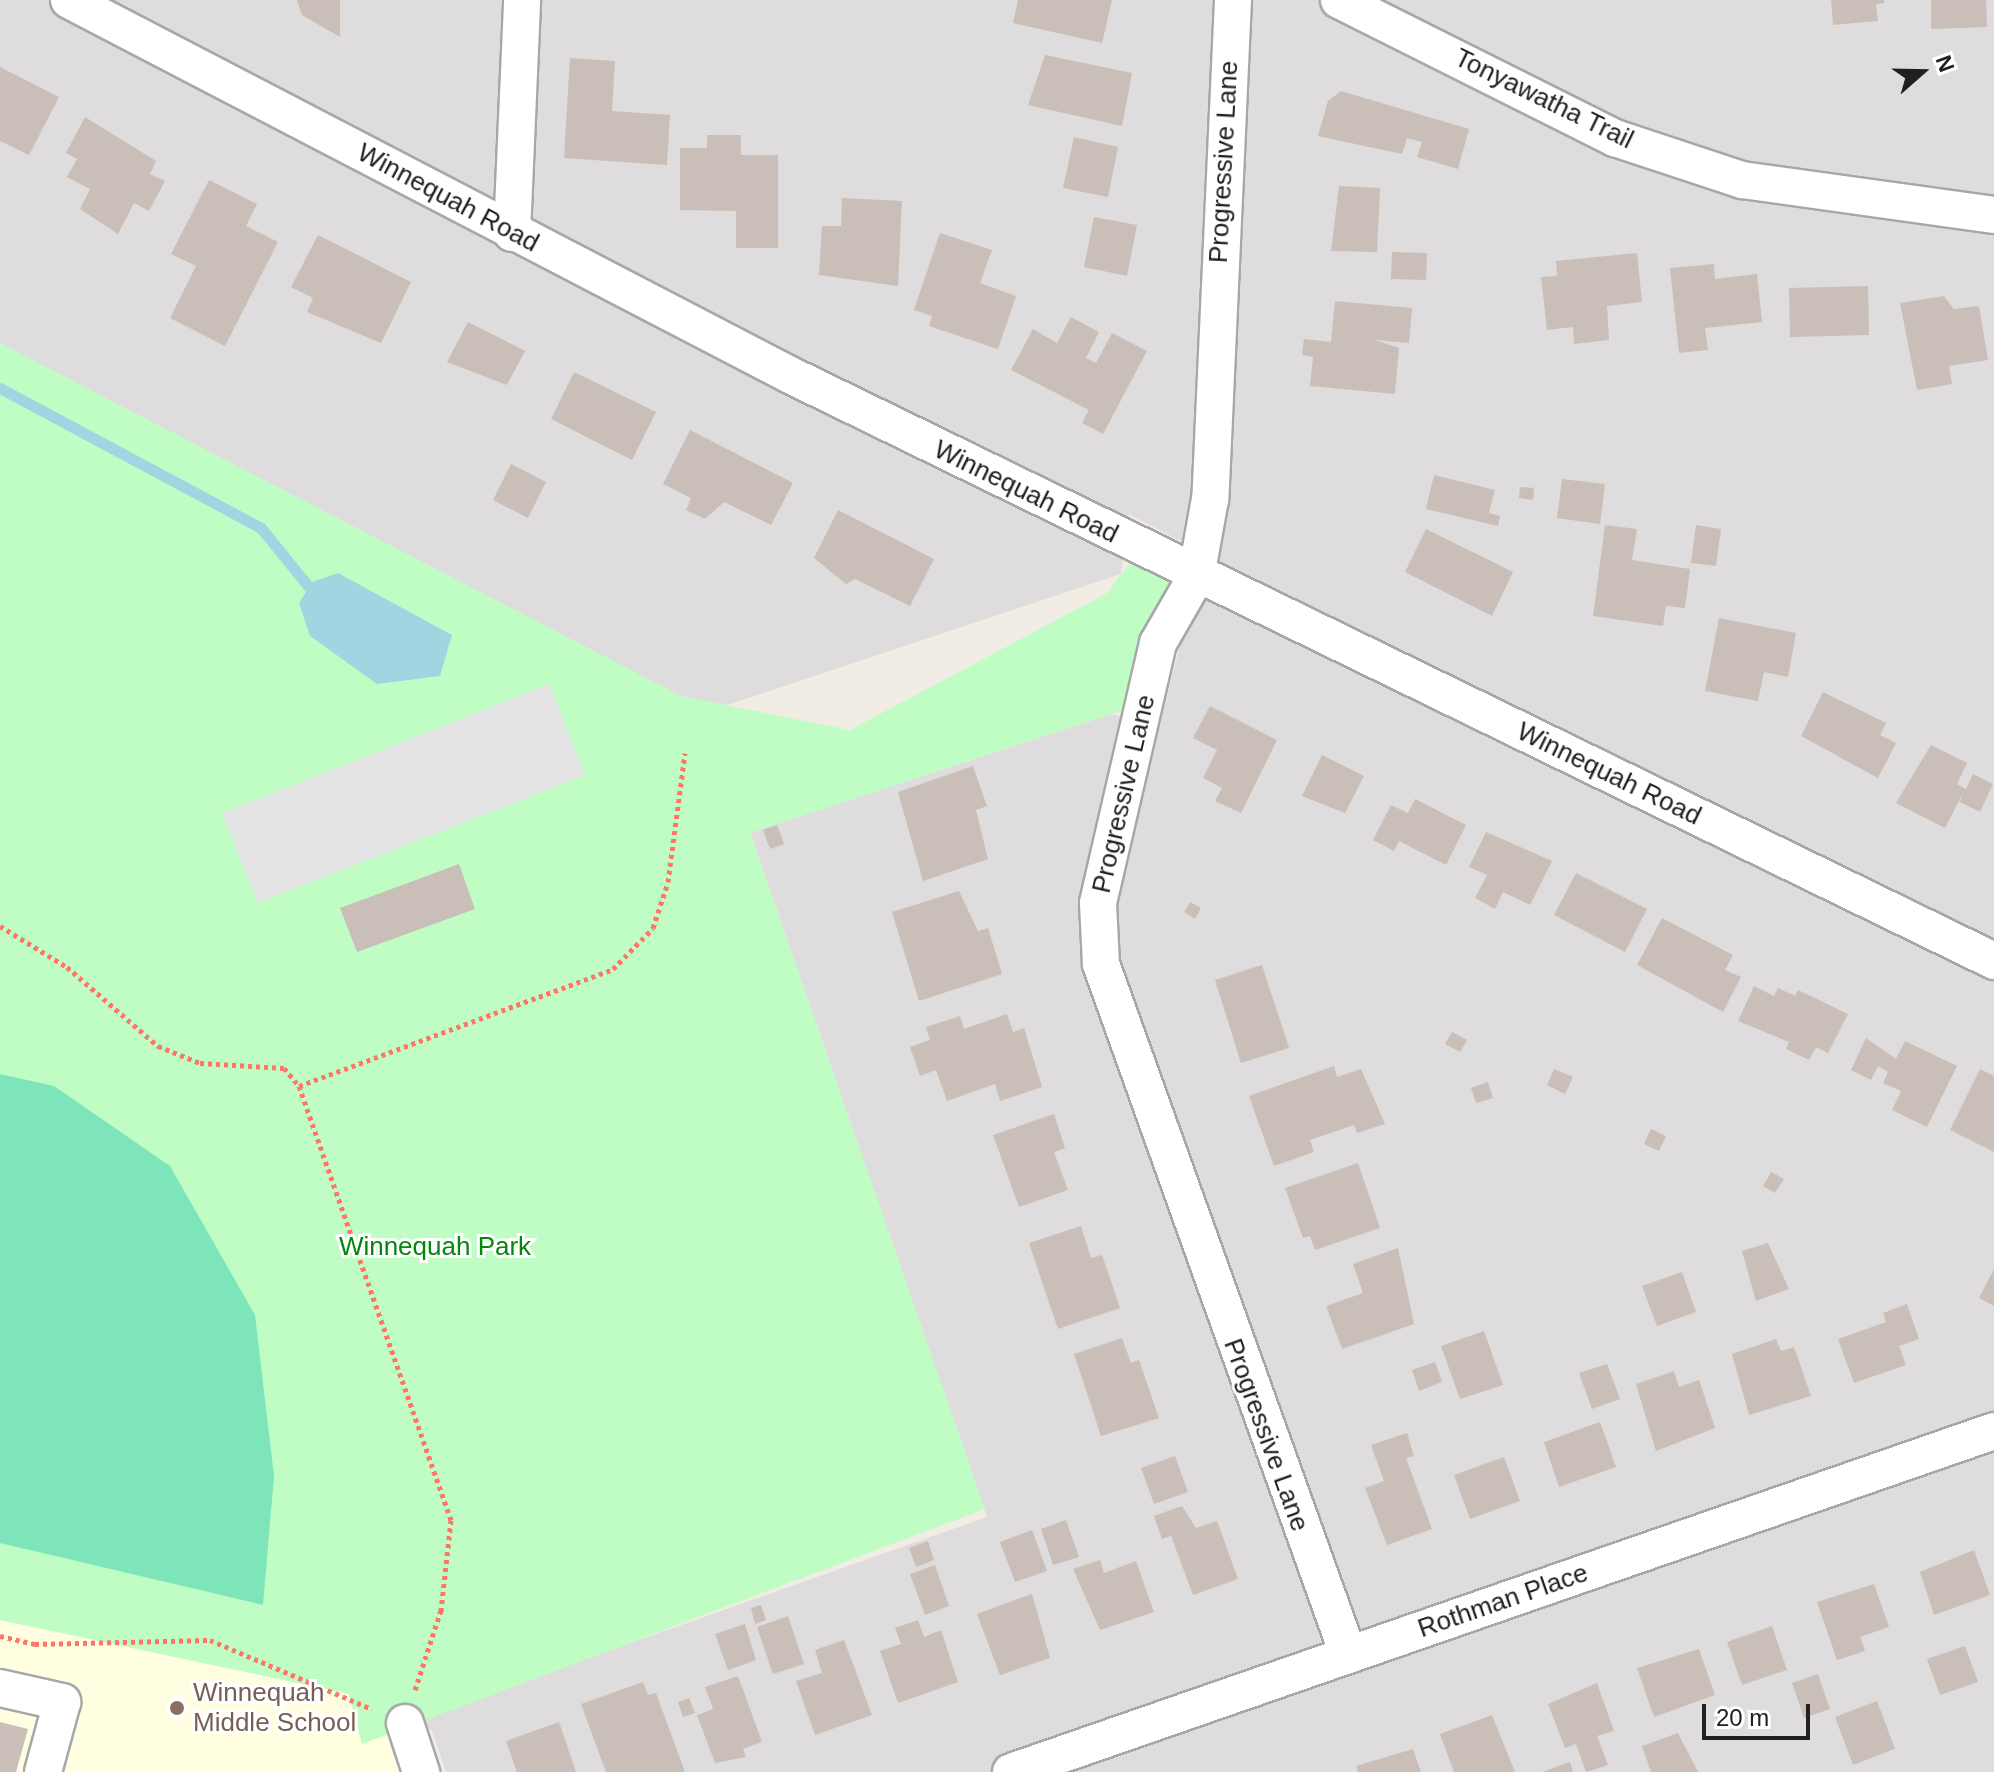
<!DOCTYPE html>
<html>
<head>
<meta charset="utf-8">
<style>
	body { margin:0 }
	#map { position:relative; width:1994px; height:1772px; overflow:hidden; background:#f1ede5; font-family:Helvetica,sans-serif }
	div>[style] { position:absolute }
	.residential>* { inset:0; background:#dedcdc }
	.education>* { inset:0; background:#fffee0 }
	.park>* { inset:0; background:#c0fdc4 }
	.pitch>* { inset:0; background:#7ee5bb }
	.parking>* { inset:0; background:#e4e4e4 }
	.water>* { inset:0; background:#a3d4e1 }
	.stream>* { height:11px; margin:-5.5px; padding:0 5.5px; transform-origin:5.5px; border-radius:5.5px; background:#a3d4e1 }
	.building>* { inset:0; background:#c9bfb8 }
	.path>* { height:5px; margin-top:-2.5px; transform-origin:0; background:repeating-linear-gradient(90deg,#ff7568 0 4px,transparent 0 8px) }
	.roads { filter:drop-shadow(2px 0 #a7a7a7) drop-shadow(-2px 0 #a7a7a7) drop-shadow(0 2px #a7a7a7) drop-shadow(0 -2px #a7a7a7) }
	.minor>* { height:36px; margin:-18px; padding:0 18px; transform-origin:18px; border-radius:18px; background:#fff }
	.dots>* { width:22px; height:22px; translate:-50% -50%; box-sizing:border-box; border:4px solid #fff; border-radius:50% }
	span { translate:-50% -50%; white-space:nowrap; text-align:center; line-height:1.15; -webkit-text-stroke:6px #fff; paint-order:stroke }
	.street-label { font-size:26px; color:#202020 }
	.park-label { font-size:26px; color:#04870c }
	.education-label { font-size:26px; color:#785e54 }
	.left { translate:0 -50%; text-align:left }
	.north { position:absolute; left:1882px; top:32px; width:80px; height:80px; -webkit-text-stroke:6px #fff; paint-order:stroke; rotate:70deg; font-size:22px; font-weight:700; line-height:32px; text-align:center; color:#202020 }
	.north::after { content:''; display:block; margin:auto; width:28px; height:36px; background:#202020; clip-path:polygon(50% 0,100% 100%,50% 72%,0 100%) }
	.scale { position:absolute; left:1702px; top:1704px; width:108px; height:36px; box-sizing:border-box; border:4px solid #202020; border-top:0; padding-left:10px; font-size:24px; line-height:28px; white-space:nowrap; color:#202020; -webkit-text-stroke:6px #fff; paint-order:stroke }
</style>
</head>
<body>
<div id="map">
	<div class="residential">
		<i style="clip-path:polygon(0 0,1994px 0,1994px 1772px,446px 1772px,432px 1731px,418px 1718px,987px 1517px,750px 832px,1112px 714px,1159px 729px,1185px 624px,1222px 563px,1129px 514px,1121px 574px,703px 713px,0 344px)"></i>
	</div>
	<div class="education">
		<i style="clip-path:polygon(0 1620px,350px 1694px,362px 1744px,405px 1723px,421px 1772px,0 1772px)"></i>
	</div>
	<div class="park">
		<i style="clip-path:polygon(0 343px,681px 696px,850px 730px,1107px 593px,1140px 549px,1196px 577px,1145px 703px,750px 833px,985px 1509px,362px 1744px,349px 1694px,0 1620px)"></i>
	</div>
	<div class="pitch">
		<i style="clip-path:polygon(0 1074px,54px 1086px,170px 1166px,255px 1315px,274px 1476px,263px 1605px,0 1543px)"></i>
	</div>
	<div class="parking">
		<i style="clip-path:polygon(549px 684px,585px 775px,258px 903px,222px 813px)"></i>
	</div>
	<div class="water">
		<i style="clip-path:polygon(338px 573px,452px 635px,440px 676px,377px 684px,310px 636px,299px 603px,312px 582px)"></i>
	</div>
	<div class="stream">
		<i style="left:0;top:388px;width:296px;rotate:28.2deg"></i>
		<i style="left:261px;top:528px;width:76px;rotate:50.9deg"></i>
	</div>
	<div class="building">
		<i style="clip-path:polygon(297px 0,340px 0,340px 37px,302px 15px)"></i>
		<i style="clip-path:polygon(1018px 0,1112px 0,1102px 43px,1013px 23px)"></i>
		<i style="clip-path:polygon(1831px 0,1884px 0,1884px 3px,1876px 4px,1878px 21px,1833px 25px)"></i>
		<i style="clip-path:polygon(1931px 0,1986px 0,1987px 27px,1931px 29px)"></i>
		<i style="clip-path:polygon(1045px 55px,1132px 73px,1122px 126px,1028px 105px)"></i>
		<i style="clip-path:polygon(570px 58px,615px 61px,612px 111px,670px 115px,667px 165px,564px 158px)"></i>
		<i style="clip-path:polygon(0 67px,59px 97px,29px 155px,0 141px)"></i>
		<i style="clip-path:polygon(1341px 91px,1469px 129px,1458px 169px,1417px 157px,1422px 142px,1407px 138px,1402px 154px,1318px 136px,1328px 101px)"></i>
		<i style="clip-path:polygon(85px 117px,156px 161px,150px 174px,165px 181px,149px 211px,134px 203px,118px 234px,80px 209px,90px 189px,67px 177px,77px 159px,66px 153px)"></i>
		<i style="clip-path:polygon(707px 135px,741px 135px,741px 155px,778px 155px,778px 248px,736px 248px,736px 211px,680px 210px,680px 148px,707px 148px)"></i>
		<i style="clip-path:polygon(1074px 137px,1118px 147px,1108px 197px,1063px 188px)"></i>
		<i style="clip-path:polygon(209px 180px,257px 204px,246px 226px,278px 242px,225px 346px,170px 318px,196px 266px,171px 254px)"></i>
		<i style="clip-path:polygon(1339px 186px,1380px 188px,1377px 252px,1331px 251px)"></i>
		<i style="clip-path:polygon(842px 198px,902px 201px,898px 286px,819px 275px,822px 226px,841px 226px)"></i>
		<i style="clip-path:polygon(1094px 217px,1137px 225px,1127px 276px,1084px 267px)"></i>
		<i style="clip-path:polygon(940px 233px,992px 250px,980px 283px,1016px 296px,998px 349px,929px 326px,932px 316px,914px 310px)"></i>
		<i style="clip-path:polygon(318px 235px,411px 282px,381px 343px,307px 312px,313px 298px,291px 287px)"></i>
		<i style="clip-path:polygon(1392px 252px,1427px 253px,1426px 280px,1391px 279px)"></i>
		<i style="clip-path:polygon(1637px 253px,1642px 302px,1607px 306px,1609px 340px,1574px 344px,1573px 327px,1547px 330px,1541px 277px,1557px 276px,1556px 261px)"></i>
		<i style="clip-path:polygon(1714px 264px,1715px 279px,1757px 274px,1762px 322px,1705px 328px,1708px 350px,1679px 353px,1670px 268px)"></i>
		<i style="clip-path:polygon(1868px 286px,1869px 335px,1790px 337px,1789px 288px)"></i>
		<i style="clip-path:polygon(1944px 296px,1954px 309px,1979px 306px,1988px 360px,1949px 366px,1952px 384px,1917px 390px,1900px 303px)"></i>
		<i style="clip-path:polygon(1335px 301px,1412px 308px,1409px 343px,1375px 340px,1399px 348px,1395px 394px,1310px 386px,1313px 357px,1302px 355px,1304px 339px,1331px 342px)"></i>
		<i style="clip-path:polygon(1071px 317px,1099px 332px,1086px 358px,1096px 363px,1112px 333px,1147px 351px,1103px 434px,1082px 423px,1089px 410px,1011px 370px,1033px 329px,1057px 343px)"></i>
		<i style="clip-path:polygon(468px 322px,525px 351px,507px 385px,447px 362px)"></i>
		<i style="clip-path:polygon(574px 372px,656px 412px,632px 460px,551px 419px)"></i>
		<i style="clip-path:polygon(690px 430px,793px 483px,771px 525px,724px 502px,705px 519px,686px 510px,691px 498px,663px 484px)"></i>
		<i style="clip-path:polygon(511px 464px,546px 482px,528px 518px,493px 500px)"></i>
		<i style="clip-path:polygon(1434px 475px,1495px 490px,1489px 513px,1500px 516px,1498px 526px,1426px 509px)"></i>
		<i style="clip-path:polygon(1562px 479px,1605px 484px,1600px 524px,1557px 518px)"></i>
		<i style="clip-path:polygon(1520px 487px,1534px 488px,1533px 500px,1519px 498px)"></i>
		<i style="clip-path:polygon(838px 510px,934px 559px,910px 606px,855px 579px,846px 584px,814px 558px)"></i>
		<i style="clip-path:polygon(1605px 525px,1637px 529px,1632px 560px,1690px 569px,1685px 608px,1666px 606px,1663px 626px,1593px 616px)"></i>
		<i style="clip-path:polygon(1696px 525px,1721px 529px,1716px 566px,1691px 563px)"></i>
		<i style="clip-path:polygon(1426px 529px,1513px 572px,1492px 616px,1405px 572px)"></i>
		<i style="clip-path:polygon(1719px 618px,1796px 633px,1788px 677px,1764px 672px,1758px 701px,1705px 691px)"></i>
		<i style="clip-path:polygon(1823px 692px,1886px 723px,1880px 735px,1896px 743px,1878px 778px,1801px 736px)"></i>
		<i style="clip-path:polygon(1210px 706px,1277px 740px,1241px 813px,1215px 801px,1222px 788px,1203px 778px,1217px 750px,1193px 738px)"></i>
		<i style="clip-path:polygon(1931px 745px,1967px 763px,1957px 784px,1966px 789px,1973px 774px,1993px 784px,1980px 812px,1960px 802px,1963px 793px,1945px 828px,1896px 803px)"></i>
		<i style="clip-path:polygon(1322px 755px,1364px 776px,1345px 813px,1302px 796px)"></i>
		<i style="clip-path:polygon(973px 766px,987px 806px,976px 810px,988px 859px,923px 881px,898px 792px)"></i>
		<i style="clip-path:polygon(1415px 799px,1466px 825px,1446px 865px,1399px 841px,1394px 851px,1373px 840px,1391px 805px,1408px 813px)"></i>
		<i style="clip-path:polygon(777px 825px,784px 844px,770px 849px,763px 830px)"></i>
		<i style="clip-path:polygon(1486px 832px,1552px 861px,1530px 905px,1503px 892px,1495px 909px,1475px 898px,1487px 875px,1469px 867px)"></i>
		<i style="clip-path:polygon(459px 864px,475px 909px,357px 952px,340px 908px)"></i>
		<i style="clip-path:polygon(1576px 873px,1647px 909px,1625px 952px,1554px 915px)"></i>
		<i style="clip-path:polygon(959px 891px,978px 931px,988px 928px,1002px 974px,919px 1001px,892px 912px)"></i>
		<i style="clip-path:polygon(1190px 902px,1201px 908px,1195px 919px,1184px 912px)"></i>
		<i style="clip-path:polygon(1662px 918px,1733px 955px,1725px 970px,1741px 977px,1723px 1012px,1637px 965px)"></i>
		<i style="clip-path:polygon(1262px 965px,1289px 1048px,1241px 1063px,1215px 980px)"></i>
		<i style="clip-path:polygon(1754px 986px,1774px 996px,1778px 988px,1795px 996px,1798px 990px,1848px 1014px,1828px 1053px,1816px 1047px,1809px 1060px,1786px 1049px,1789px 1042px,1738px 1021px)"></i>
		<i style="clip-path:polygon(1007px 1014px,1013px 1032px,1024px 1028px,1042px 1087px,1000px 1101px,995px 1084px,947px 1101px,936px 1070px,920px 1076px,910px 1047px,930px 1040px,926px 1027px,960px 1016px,964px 1029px)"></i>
		<i style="clip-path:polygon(1452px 1032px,1467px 1040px,1460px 1052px,1445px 1044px)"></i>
		<i style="clip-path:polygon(1866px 1038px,1896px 1059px,1905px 1041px,1957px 1066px,1927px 1127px,1892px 1110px,1901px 1091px,1883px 1083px,1888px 1072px,1878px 1066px,1871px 1080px,1851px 1070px)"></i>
		<i style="clip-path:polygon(1334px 1066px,1337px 1077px,1361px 1069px,1385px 1124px,1357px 1133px,1354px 1125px,1310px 1140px,1314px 1152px,1274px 1166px,1249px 1096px)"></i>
		<i style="clip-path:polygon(1554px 1069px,1573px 1077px,1565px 1094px,1547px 1085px)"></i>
		<i style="clip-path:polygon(1980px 1069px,1994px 1076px,1994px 1152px,1950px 1130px)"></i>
		<i style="clip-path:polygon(1488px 1082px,1493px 1098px,1476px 1103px,1471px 1088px)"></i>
		<i style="clip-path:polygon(1054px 1114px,1065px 1148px,1054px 1152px,1068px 1190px,1019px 1207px,993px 1135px)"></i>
		<i style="clip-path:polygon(1651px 1129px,1666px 1136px,1659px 1151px,1644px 1144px)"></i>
		<i style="clip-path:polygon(1358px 1163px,1380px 1228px,1315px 1250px,1310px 1236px,1303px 1238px,1285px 1188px)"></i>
		<i style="clip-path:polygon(1771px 1172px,1784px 1179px,1775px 1193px,1763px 1186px)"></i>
		<i style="clip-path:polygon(1081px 1226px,1091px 1258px,1102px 1255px,1120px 1308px,1058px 1329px,1029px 1243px)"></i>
		<i style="clip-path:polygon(1768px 1243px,1789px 1289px,1756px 1301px,1742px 1251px)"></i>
		<i style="clip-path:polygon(1398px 1248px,1414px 1324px,1342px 1349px,1326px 1306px,1363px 1293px,1353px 1264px)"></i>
		<i style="clip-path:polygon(1994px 1269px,1994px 1306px,1979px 1298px)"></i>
		<i style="clip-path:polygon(1682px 1272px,1696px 1312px,1657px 1326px,1642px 1286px)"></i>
		<i style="clip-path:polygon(1907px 1304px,1919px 1339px,1899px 1346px,1906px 1365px,1854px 1383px,1838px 1339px,1886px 1322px,1883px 1313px)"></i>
		<i style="clip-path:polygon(1484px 1331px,1503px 1385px,1460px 1399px,1441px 1346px)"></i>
		<i style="clip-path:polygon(1122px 1338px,1131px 1363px,1139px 1360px,1159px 1418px,1101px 1436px,1074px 1354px)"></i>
		<i style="clip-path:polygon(1776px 1339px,1781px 1351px,1794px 1347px,1811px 1396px,1749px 1415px,1732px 1354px)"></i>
		<i style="clip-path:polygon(1435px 1362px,1442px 1382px,1419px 1391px,1412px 1370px)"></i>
		<i style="clip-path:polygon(1607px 1364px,1620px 1399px,1592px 1409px,1579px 1373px)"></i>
		<i style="clip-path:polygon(1674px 1371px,1679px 1387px,1699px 1380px,1715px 1428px,1656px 1451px,1636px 1384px)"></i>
		<i style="clip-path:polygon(1600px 1422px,1616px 1467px,1559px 1487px,1544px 1442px)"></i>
		<i style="clip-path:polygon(1407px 1433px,1414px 1456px,1406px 1458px,1432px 1529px,1387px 1545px,1365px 1488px,1384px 1481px,1371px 1445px)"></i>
		<i style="clip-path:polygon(1175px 1456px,1188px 1492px,1154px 1504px,1141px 1468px)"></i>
		<i style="clip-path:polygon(1504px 1457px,1520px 1501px,1470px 1519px,1454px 1475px)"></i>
		<i style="clip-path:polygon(1182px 1506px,1196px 1528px,1217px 1521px,1238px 1579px,1193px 1595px,1171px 1536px,1162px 1539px,1154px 1516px)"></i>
		<i style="clip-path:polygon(1066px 1520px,1079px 1557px,1053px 1565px,1041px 1529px)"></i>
		<i style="clip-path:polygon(1032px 1530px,1047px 1571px,1015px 1582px,1000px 1542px)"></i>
		<i style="clip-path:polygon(928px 1541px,934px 1560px,916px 1567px,909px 1548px)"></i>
		<i style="clip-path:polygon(1974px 1550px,1990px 1595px,1934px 1615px,1920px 1572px)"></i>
		<i style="clip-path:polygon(1100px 1560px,1104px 1573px,1136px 1561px,1154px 1612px,1100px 1630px,1073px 1569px)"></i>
		<i style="clip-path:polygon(935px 1565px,949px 1606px,925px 1615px,910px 1574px)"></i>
		<i style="clip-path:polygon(1874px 1584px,1889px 1627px,1860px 1637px,1865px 1651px,1837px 1660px,1817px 1602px)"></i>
		<i style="clip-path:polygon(1032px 1594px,1050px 1658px,1000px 1675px,977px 1614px)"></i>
		<i style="clip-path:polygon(761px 1605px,766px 1620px,755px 1624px,751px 1608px)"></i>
		<i style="clip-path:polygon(788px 1616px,804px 1664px,773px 1674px,757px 1627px)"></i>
		<i style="clip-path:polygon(918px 1620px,924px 1637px,941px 1630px,958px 1682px,898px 1703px,880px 1651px,901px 1644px,895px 1628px)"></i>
		<i style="clip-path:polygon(745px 1624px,756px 1660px,728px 1670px,715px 1634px)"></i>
		<i style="clip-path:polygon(1772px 1626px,1787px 1670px,1742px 1685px,1727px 1642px)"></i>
		<i style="clip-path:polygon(844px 1640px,872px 1715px,815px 1735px,796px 1681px,822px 1673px,815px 1650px)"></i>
		<i style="clip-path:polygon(1965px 1646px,1978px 1682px,1940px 1695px,1927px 1659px)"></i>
		<i style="clip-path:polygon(1699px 1649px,1715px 1695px,1654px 1717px,1637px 1668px)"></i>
		<i style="clip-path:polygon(1818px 1674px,1830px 1709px,1804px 1718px,1792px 1683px)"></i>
		<i style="clip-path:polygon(738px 1676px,762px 1742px,743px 1749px,746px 1757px,715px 1763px,697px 1715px,713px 1709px,705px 1687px)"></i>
		<i style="clip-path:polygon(643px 1682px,648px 1695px,656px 1693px,685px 1772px,606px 1772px,581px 1704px)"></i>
		<i style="clip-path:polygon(1597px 1683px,1614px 1731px,1597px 1736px,1608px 1765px,1586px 1772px,1576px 1744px,1565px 1748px,1548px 1704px)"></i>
		<i style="clip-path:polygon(689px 1698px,695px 1713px,683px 1717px,678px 1702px)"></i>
		<i style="clip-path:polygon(1877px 1701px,1895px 1749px,1853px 1765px,1835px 1717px)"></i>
		<i style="clip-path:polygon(1492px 1715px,1515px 1772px,1454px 1772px,1440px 1734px)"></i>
		<i style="clip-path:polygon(0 1722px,28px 1729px,16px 1772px,0 1772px)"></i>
		<i style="clip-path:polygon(559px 1722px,576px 1772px,517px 1772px,506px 1741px)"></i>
		<i style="clip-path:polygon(1678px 1733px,1698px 1772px,1651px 1772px,1642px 1746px)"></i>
		<i style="clip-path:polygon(1413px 1749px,1421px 1772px,1358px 1772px,1356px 1766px)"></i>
		<i style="clip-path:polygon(1570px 1762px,1573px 1772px,1542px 1772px)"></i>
	</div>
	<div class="path">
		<i style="left:0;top:926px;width:79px;rotate:31.5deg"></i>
		<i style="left:67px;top:967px;width:121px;rotate:41deg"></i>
		<i style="left:158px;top:1046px;width:45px;rotate:22deg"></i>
		<i style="left:200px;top:1063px;width:84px;rotate:3.4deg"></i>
		<i style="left:284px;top:1068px;width:23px;rotate:50deg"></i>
		<i style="left:299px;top:1086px;width:335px;rotate:-20.4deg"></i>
		<i style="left:613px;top:969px;width:57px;rotate:-45.7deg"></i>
		<i style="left:653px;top:928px;width:48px;rotate:-71.9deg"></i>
		<i style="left:668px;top:882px;width:130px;rotate:-82.5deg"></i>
		<i style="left:299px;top:1086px;width:460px;rotate:70.7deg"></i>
		<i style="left:451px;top:1520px;width:91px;rotate:96.3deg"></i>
		<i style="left:441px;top:1610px;width:84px;rotate:108deg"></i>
		<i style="left:0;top:1636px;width:36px;rotate:13deg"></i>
		<i style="left:35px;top:1644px;width:175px;rotate:-1.3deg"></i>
		<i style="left:210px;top:1640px;width:176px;rotate:23.1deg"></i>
	</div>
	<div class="roads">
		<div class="minor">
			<i style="left:69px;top:0;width:813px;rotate:27.48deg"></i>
			<i style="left:790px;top:375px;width:1339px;rotate:25.95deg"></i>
			<i style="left:1233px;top:0;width:500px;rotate:92.6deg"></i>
			<i style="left:1210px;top:499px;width:79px;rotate:100.2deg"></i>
			<i style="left:1196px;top:577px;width:76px;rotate:119.9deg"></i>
			<i style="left:1158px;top:643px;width:267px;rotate:103deg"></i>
			<i style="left:1098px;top:903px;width:61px;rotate:87.2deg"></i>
			<i style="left:1101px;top:964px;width:733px;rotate:70.3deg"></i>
			<i style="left:1339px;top:0;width:309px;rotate:26.6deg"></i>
			<i style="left:1615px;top:138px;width:134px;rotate:18.3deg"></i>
			<i style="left:1742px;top:180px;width:254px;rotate:7.9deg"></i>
			<i style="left:512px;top:233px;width:233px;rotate:-87.5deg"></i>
			<i style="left:0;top:1688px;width:64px;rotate:12.7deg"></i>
			<i style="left:62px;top:1702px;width:73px;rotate:105.2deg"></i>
			<i style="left:405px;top:1723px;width:52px;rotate:71.9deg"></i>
			<i style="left:1011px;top:1772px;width:1040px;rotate:-19.13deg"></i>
		</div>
	</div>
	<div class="dots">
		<i style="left:177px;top:1708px;background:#8d6e63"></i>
	</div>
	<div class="street-label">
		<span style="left:1544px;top:99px;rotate:26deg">Tonyawatha Trail</span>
		<span style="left:1224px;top:162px;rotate:-87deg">Progressive Lane</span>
		<span style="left:448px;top:198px;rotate:28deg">Winnequah Road</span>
		<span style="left:1026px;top:492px;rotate:26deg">Winnequah Road</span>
		<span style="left:1609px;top:774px;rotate:26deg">Winnequah Road</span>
		<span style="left:1124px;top:794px;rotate:-77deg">Progressive Lane</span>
		<span style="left:1266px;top:1435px;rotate:70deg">Progressive Lane</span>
		<span style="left:1503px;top:1601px;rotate:-19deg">Rothman Place</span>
	</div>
	<div class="park-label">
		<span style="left:435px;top:1247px">Winnequah Park</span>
	</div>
	<div class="education-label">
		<span class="left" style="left:193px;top:1708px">Winnequah<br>Middle School</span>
	</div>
	<div class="north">N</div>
	<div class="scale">20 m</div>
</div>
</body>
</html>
